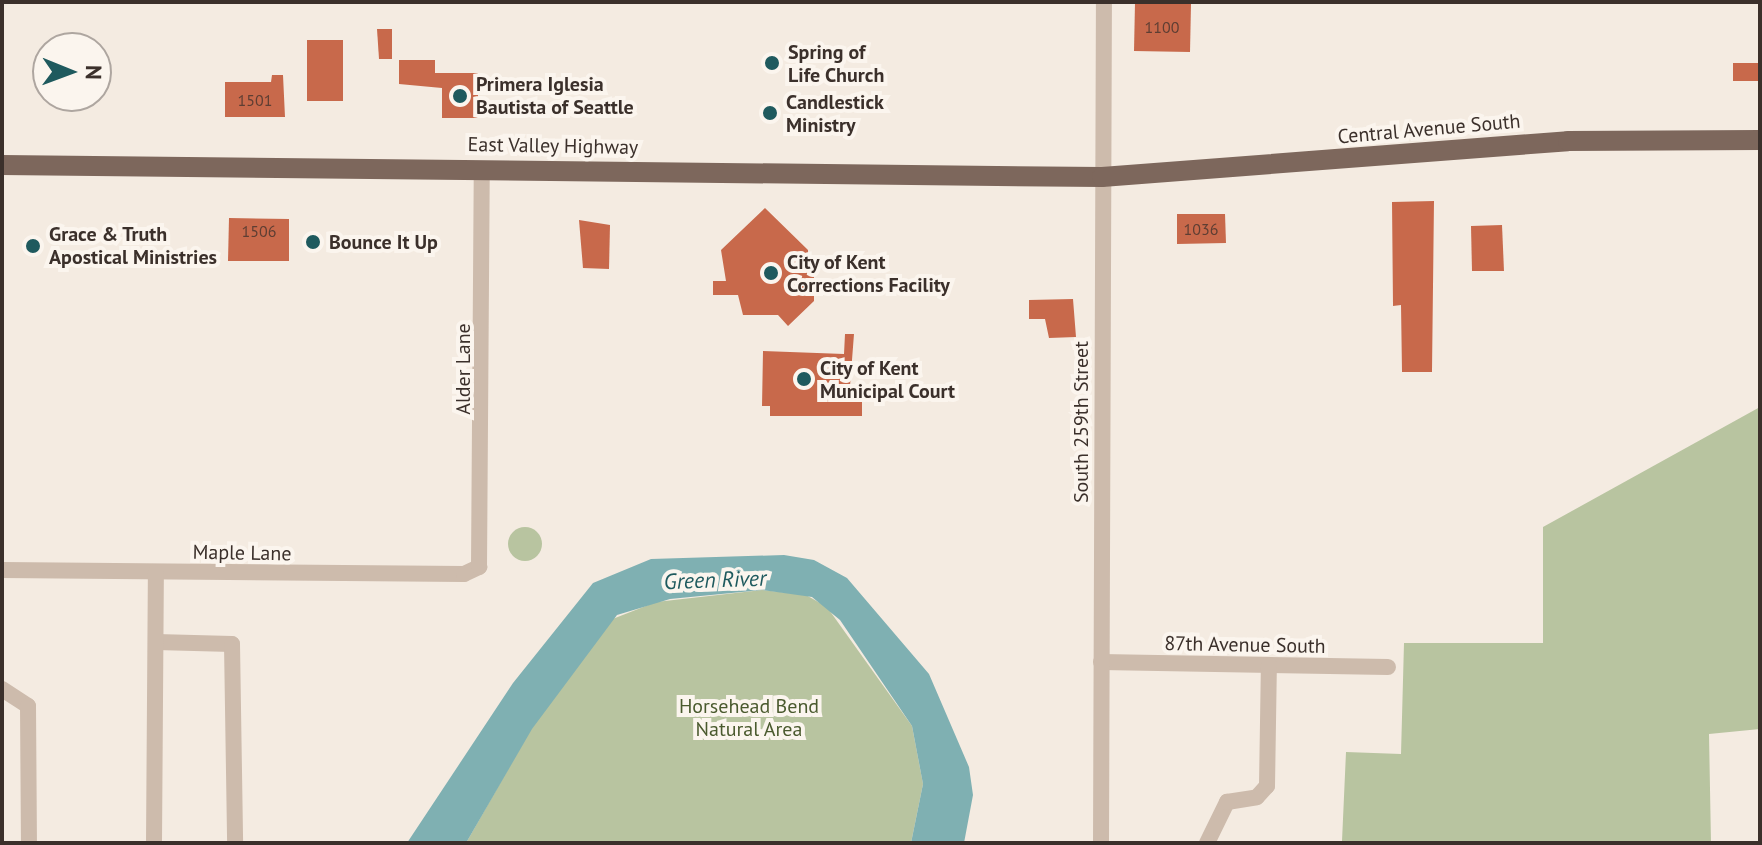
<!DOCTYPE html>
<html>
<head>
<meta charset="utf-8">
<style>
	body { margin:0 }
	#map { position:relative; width:1762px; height:845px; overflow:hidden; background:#f4ebe1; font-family:"PT Sans",sans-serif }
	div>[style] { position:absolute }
	.green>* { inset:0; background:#b8c4a0 }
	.round { border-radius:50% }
	.water>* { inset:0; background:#7fb0b2 }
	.building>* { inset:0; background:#c8694b }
	.minor>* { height:16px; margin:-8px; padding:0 8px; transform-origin:8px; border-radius:8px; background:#cdbbac }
	.major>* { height:20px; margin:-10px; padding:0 10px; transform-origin:10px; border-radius:10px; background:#7d675c }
	.dots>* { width:22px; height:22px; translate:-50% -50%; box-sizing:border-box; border:4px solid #fbf5ee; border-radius:50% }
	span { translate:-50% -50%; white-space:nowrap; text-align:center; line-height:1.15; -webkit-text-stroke:8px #fbf5ee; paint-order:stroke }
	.number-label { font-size:16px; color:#5e3e33 }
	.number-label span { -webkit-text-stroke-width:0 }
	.poi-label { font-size:20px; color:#3b302b; font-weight:700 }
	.left { translate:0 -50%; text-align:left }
	.street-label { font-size:20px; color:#3b302b }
	.park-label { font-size:20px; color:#4a5a2e }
	.water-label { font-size:22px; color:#1f5a5e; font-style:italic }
	.frame { position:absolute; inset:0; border:4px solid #3b302b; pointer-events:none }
	.north { position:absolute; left:32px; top:32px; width:80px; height:80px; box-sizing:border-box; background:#fbf5ee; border:2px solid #aea6a0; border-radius:50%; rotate:91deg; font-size:22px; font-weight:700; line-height:32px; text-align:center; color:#3b302b }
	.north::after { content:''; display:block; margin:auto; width:28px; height:36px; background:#1f5a5e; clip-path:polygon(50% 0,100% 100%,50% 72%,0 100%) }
</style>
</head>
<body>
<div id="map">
	<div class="green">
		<i style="clip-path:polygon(1760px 407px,1760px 729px,1709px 734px,1711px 843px,1285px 843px,1342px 841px,1346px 752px,1401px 754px,1404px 643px,1543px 643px,1543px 527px)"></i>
		<i class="round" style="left:508px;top:527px;width:34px;height:34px"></i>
		<i style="clip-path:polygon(762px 590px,806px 595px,827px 607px,912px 726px,923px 784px,911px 843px,466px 843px,531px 729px,610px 620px,656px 602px)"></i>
	</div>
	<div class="water">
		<i style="clip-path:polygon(784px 555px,814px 560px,847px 578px,929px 674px,969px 767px,973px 795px,964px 843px,911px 843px,923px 784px,912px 726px,840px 620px,812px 597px,762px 590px,670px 599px,617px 615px,532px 729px,466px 843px,407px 843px,513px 683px,593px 583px,651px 559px)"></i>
	</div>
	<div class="building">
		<i style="clip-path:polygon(1135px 3px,1191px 4px,1190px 52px,1134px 51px)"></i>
		<i style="clip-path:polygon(377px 29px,392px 29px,392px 59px,379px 59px)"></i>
		<i style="clip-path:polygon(307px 40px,343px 40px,343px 101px,307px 101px)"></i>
		<i style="clip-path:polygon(399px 60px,435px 60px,435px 73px,478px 73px,478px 118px,442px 118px,442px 88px,399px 84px)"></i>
		<i style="clip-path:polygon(1733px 63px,1760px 63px,1760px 81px,1733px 81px)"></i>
		<i style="clip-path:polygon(272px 75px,283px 75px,285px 117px,225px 117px,225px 82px,271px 82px)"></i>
		<i style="clip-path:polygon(1434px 201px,1432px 372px,1402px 372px,1401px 305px,1393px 306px,1392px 202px)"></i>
		<i style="clip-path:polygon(765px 208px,808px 250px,808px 265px,814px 265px,814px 301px,788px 326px,778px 315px,743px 315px,738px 295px,713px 295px,713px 281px,726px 281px,721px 250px)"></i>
		<i style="clip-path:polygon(1177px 214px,1225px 214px,1226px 243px,1177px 244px)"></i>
		<i style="clip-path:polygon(229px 218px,289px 219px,289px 261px,228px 261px)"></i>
		<i style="clip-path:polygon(579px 220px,610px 225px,609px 269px,583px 268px)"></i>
		<i style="clip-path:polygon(1502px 225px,1504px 271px,1472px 271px,1471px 226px)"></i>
		<i style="clip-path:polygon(1073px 299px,1076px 337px,1049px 338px,1045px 319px,1029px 319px,1029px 300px)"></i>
		<i style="clip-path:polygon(845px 334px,854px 334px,849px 399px,862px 399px,862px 416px,770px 416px,770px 406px,762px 406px,763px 351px,844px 354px)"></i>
	</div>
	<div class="minor">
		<i style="left:2px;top:570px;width:462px;rotate:0.5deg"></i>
		<i style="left:464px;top:574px;width:17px;rotate:-25deg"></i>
		<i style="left:479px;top:567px;width:398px;rotate:-89.6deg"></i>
		<i style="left:156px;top:642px;width:76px;rotate:1.5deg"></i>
		<i style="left:232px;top:644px;width:199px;rotate:89.1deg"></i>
		<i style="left:1101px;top:662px;width:287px;rotate:1deg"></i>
		<i style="left:2px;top:689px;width:31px;rotate:33deg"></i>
		<i style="left:28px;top:706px;width:137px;rotate:89.6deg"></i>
		<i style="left:154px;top:843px;width:271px;rotate:-89.6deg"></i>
		<i style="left:1101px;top:843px;width:841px;rotate:-89.8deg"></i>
		<i style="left:1207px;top:843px;width:46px;rotate:-64deg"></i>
		<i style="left:1227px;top:802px;width:30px;rotate:-9deg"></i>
		<i style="left:1257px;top:797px;width:15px;rotate:-48deg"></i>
		<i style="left:1267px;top:786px;width:121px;rotate:-89.1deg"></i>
	</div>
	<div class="major">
		<i style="left:2px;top:165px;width:1100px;rotate:0.63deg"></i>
		<i style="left:1102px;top:177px;width:467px;rotate:-4.4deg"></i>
		<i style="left:1568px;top:141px;width:192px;rotate:-0.3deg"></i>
	</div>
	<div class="dots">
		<i style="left:772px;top:63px;background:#1f5a5e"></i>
		<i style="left:460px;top:96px;background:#1f5a5e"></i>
		<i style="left:770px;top:113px;background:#1f5a5e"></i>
		<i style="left:313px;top:242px;background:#1f5a5e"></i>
		<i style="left:33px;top:246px;background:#1f5a5e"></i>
		<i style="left:771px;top:273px;background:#1f5a5e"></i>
		<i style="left:804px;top:379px;background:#1f5a5e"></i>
	</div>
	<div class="number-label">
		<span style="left:1162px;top:27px">1100</span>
		<span style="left:255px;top:100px">1501</span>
		<span style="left:1201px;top:229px">1036</span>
		<span style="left:259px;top:231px">1506</span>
	</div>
	<div class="poi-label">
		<span class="left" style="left:788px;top:64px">Spring of<br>Life Church</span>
		<span class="left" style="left:476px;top:96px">Primera Iglesia<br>Bautista of Seattle</span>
		<span class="left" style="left:786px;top:114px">Candlestick<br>Ministry</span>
		<span class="left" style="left:49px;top:246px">Grace &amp; Truth<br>Apostical Ministries</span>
		<span class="left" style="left:329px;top:242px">Bounce It Up</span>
		<span class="left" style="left:787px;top:274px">City of Kent<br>Corrections Facility</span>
		<span class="left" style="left:820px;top:380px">City of Kent<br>Municipal Court</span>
	</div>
	<div class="street-label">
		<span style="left:1429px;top:129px;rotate:-5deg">Central Avenue South</span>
		<span style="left:553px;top:146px;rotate:1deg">East Valley Highway</span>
		<span style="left:463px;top:369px;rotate:-90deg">Alder Lane</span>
		<span style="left:1081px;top:422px;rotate:-90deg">South 259th Street</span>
		<span style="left:242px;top:553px;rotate:1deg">Maple Lane</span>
		<span style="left:1245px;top:645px;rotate:1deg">87th Avenue South</span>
	</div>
	<div class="park-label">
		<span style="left:749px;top:718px">Horsehead Bend<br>Natural Area</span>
	</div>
	<div class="water-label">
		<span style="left:715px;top:580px;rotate:-2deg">Green River</span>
	</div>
	<div class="frame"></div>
	<div class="north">N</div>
</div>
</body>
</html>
